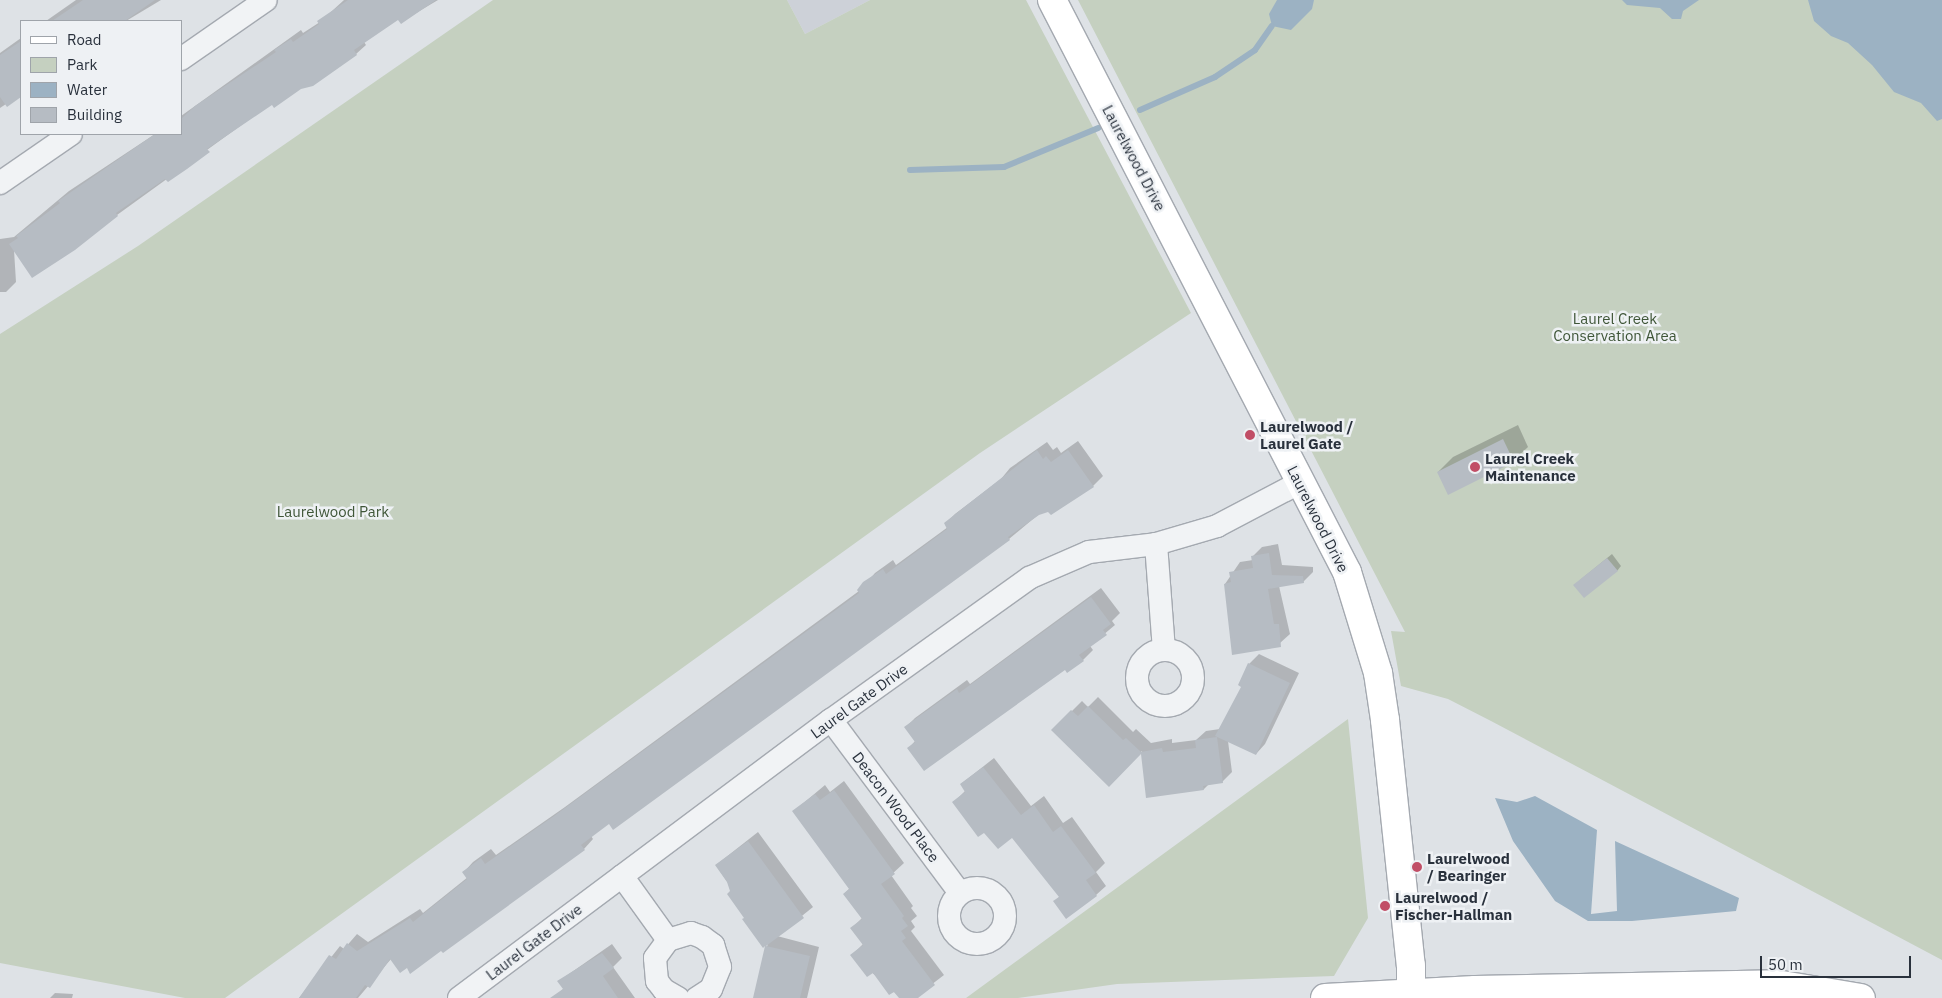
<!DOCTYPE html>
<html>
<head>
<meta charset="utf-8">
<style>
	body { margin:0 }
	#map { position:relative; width:1942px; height:998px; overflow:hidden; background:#dee2e6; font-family:"IBM Plex Sans",sans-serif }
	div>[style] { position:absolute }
	.built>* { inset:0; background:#cdd1d8 }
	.green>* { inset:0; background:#c5d0c0 }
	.water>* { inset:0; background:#9cb2c3 }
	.shadow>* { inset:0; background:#0003 }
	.stream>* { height:6px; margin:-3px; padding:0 3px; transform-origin:3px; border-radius:3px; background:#9cb2c3 }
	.building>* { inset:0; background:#b6bcc3 }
	.roads { filter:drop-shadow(1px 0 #a4a9b0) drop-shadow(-1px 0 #a4a9b0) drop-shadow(0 1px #a4a9b0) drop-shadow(0 -1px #a4a9b0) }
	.street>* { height:22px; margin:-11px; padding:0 11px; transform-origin:11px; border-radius:11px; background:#f1f3f5 }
	.street>.ring { margin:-11px; padding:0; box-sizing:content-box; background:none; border:22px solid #f1f3f5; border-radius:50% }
	.secondary>* { height:28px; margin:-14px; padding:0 14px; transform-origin:14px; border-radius:14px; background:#fff }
	.dots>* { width:14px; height:14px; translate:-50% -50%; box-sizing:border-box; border:2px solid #eef1f4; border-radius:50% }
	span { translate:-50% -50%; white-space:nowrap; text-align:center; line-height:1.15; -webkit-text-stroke:5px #eef1f4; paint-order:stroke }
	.street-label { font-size:15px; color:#29313c }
	.park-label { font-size:15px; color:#3f5638 }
	.poi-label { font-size:15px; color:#29313c; font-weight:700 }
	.left { translate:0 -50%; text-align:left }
	.legend { position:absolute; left:20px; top:20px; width:162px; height:115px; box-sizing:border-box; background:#eef1f4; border:1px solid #9fa4aa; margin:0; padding:6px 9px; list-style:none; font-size:15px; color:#29313c }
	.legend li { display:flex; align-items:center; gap:10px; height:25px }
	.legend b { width:25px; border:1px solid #9fa4aa }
	.scale { position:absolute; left:1760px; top:956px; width:151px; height:22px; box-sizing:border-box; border:2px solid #29313c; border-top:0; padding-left:6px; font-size:15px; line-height:18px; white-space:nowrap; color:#29313c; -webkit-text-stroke:4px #eef1f4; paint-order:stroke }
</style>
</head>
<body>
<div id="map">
	<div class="built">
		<i style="clip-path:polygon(787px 0,870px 0,805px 34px)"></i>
	</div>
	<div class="green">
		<i style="clip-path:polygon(493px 0,787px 0,805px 34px,870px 0,1026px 0,1191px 313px,980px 453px,225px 998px,185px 998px,0 963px,0 334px,138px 246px)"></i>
		<i style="clip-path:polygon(1078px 0,1942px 0,1942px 960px,1491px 721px,1448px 699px,1401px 686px,1391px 631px,1405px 632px)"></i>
		<i style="clip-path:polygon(1348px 719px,1368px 918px,1334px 976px,1117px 984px,1018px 998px,966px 998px)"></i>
	</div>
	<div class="water">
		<i style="clip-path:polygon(1277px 0,1314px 0,1312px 9px,1291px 30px,1272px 26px,1269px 14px)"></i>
		<i style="clip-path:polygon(1622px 0,1699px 0,1683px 11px,1681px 19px,1672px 19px,1660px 8px,1627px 5px)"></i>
		<i style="clip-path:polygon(1808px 0,1942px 0,1942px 119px,1937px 121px,1921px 103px,1894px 92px,1872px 65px,1848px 43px,1831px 36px,1814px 21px)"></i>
		<i style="clip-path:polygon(1535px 796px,1597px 830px,1591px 914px,1617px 911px,1615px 841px,1739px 898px,1736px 911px,1632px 921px,1588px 921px,1555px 901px,1513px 841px,1495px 798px,1517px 802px)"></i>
	</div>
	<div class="shadow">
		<i style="clip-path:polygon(76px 0,161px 0,126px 21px,46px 21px)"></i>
		<i style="clip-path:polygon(344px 0,438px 0,401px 22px,398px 18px,364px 42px,366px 45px,356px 54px,272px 103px,117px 215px,14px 250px,16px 282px,6px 292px,0 292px,0 239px,14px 237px,69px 191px,155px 134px,181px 134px,181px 116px,301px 30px,303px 33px,320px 22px)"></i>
		<i style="clip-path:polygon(21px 38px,21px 94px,0 108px,0 53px)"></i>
		<i style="clip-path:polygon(1518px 425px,1528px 447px,1513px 461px,1438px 472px,1453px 457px)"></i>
		<i style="clip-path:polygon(1078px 441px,1103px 476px,1093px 486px,1051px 514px,1048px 510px,1039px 514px,1009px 539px,609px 823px,591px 836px,593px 839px,584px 849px,442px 949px,407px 966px,391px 959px,358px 998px,299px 998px,340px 946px,344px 949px,357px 934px,368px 942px,420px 909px,423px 913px,468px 877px,464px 872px,473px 862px,491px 849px,496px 855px,565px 807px,859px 591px,875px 573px,893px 560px,896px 565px,948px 527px,945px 524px,955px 514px,1001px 479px,1010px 468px,1047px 442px,1053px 450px,1057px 447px,1061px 453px)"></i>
		<i style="clip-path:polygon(1278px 544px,1282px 565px,1313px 567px,1313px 572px,1303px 582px,1279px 586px,1290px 634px,1280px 643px,1225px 584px,1240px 562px,1253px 560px,1252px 557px,1262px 547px)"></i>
		<i style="clip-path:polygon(1612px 554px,1621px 566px,1617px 571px,1580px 580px)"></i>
		<i style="clip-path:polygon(1101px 588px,1120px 613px,1112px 621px,1115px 625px,1090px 646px,1093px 650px,1083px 660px,909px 748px,915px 741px,906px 727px,915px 718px,967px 680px,970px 684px)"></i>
		<i style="clip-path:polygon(1259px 654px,1299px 673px,1265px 744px,1256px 754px,1228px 741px,1232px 772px,1222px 782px,1209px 784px,1204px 789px,1147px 796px,1142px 751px,1109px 785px,1053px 730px,1082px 701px,1088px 707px,1098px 697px,1133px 732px,1136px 729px,1151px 743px,1172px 739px,1172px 743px,1196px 740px,1206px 731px,1220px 729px,1243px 686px,1249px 664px)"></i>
		<i style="clip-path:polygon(994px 758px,1031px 806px,1044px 796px,1063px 823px,1072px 817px,1105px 863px,1096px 872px,1106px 886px,1096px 895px,1055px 901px,1060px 896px,1013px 836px,954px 802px,966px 790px,961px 784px)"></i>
		<i style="clip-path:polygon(844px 781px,904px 863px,891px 875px,913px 906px,911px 908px,917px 916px,911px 921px,915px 927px,911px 931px,944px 975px,914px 998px,901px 998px,852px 955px,863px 944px,852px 928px,862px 918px,844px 894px,850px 888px,794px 811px,825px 785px,830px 792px)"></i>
		<i style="clip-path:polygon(758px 832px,813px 907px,777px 936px,819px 947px,807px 998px,754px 998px,768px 943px,716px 865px)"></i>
		<i style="clip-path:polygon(612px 944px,622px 958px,613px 967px,635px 998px,561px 998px,558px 994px,564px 988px,559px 981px)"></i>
		<i style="clip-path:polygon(55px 993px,73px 994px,72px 998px,50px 998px)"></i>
	</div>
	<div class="stream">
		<i style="left:1140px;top:110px;width:82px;rotate:-23.7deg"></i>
		<i style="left:1215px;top:77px;width:48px;rotate:-34deg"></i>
		<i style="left:1255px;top:50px;width:29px;rotate:-55deg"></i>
		<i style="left:910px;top:170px;width:94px;rotate:-1.8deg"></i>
		<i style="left:1004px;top:167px;width:102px;rotate:-22.5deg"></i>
	</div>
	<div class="building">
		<i style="clip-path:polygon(83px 0,155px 0,125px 21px,52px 21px)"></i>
		<i style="clip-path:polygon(348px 0,436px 0,401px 24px,398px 20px,354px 50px,357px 55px,313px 86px,301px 89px,274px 108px,272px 105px,207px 149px,210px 152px,187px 169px,168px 182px,165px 179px,116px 213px,118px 216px,75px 250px,32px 278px,9px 244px,18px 238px,16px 236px,60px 203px,58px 201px,155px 134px,181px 134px,181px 119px,195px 106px,276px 52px,274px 50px,291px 39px,293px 42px,319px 24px,317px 21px)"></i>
		<i style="clip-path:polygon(21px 41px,21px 97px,7px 107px,0 97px,0 55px)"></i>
		<i style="clip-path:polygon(1503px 439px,1514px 462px,1448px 495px,1437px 472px)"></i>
		<i style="clip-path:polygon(1037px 450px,1043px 459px,1046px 456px,1051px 462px,1068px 450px,1094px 487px,1051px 515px,1048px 512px,1039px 515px,1008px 537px,1010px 540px,613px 830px,609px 824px,581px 845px,585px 850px,443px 953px,441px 951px,410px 974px,407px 968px,400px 973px,390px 959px,370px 988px,365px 985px,356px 998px,299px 998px,329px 955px,336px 959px,347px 943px,357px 951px,410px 918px,413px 922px,467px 879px,462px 872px,481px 858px,485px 864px,554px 816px,859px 593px,857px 590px,863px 582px,883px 569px,886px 574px,947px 529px,944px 523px)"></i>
		<i style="clip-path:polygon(1269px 553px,1272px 575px,1303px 576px,1304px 583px,1268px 589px,1274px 624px,1279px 624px,1281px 647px,1232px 655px,1224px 584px,1231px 582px,1229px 572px,1253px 568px,1251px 556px)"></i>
		<i style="clip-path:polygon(1607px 558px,1618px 571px,1584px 598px,1573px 585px)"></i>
		<i style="clip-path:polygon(1091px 597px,1111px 624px,1103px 630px,1107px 635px,1079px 655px,1084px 661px,1067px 673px,1065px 670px,924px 771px,907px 748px,915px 742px,904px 727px,957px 689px,959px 693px)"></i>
		<i style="clip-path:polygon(1248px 663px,1290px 683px,1256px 755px,1215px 736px,1241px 687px,1238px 685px)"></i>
		<i style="clip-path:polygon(1088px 706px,1123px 740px,1126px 738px,1141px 752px,1162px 748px,1163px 752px,1196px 748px,1195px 740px,1217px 737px,1223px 783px,1203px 786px,1204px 790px,1146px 798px,1141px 754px,1109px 787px,1051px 730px,1071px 710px,1078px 716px)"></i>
		<i style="clip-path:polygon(983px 767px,1021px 815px,1034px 805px,1053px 832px,1061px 826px,1096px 873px,1086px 880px,1097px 896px,1066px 919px,1053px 901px,1059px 897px,1012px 838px,998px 849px,984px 833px,978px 837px,952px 802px,965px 792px,960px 784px)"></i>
		<i style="clip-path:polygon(834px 790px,895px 874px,881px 884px,904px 916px,902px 918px,908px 926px,901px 931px,906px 938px,902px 941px,935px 985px,918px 998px,899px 998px,894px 992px,889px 995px,873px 973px,867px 977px,850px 955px,863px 945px,850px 928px,862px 919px,843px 894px,849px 889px,792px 811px,815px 794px,820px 800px)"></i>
		<i style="clip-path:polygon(748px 841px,804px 918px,766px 946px,810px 956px,800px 998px,753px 998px,765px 946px,763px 948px,742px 919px,744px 918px,727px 894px,730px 891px,727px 882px,715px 865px)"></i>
		<i style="clip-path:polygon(602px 953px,614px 968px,603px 976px,618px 998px,550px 998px,563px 989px,557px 981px)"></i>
	</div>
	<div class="roads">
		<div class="street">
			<i style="left:181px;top:59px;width:103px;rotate:-34.8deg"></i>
			<i style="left:0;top:183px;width:86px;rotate:-34.6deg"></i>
			<i style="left:1156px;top:544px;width:106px;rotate:85.7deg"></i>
			<i class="ring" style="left:1137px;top:650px;width:34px;height:34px"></i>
			<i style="left:831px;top:720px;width:216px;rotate:53.3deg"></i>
			<i style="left:622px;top:876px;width:79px;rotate:54.3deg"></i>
			<i class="ring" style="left:949px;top:888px;width:34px;height:34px"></i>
			<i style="left:459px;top:998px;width:464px;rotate:-36.8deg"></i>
			<i style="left:831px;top:720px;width:244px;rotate:-35.6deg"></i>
			<i style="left:1029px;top:578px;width:65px;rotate:-23.4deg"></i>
			<i style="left:1089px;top:552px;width:67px;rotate:-6.8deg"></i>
			<i style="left:1156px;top:544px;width:64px;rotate:-16.4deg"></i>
			<i style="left:1217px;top:526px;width:93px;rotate:-27.7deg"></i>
			<i style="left:678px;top:998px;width:16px;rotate:-150deg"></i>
			<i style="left:664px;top:990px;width:11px;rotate:-128deg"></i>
			<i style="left:657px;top:981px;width:23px;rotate:-95deg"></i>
			<i style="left:655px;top:958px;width:22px;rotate:-54deg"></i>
			<i style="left:668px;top:940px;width:24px;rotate:-17deg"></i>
			<i style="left:691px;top:933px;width:12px;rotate:20deg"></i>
			<i style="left:702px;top:937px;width:14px;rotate:36deg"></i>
			<i style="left:713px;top:945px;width:23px;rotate:72deg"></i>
			<i style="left:720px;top:967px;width:24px;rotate:112deg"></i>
			<i style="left:711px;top:989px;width:17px;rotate:147deg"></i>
		</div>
		<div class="secondary">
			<i style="left:1052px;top:0;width:644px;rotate:62.72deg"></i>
			<i style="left:1347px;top:572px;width:106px;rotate:72.9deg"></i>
			<i style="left:1378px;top:673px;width:48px;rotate:81.5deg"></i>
			<i style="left:1385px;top:720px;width:247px;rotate:84deg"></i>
			<i style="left:1411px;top:966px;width:32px;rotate:90deg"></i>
			<i style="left:1325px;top:998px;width:150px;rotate:-3.1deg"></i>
			<i style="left:1475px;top:990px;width:301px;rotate:-1.1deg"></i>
			<i style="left:1776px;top:984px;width:86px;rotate:9.4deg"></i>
		</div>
	</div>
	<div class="dots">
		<i style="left:1250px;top:435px;background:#c14e66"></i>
		<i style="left:1475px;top:467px;background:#c14e66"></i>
		<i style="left:1417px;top:867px;background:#c14e66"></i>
		<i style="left:1385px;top:906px;background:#c14e66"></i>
	</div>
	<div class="street-label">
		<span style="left:1134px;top:158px;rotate:62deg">Laurelwood Drive</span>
		<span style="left:1318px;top:519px;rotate:63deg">Laurelwood Drive</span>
		<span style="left:859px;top:701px;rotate:-36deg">Laurel Gate Drive</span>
		<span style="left:896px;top:807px;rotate:53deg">Deacon Wood Place</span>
		<span style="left:534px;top:942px;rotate:-37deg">Laurel Gate Drive</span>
	</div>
	<div class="park-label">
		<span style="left:1615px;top:327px">Laurel Creek<br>Conservation Area</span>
		<span style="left:333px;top:512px">Laurelwood Park</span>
	</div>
	<div class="poi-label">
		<span class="left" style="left:1260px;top:435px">Laurelwood /<br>Laurel Gate</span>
		<span class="left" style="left:1485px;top:467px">Laurel Creek<br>Maintenance</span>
		<span class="left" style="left:1427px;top:867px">Laurelwood<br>/ Bearinger</span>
		<span class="left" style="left:1395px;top:906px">Laurelwood /<br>Fischer-Hallman</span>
	</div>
	<ul class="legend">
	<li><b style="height:6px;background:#fff"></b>Road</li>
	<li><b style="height:14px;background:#c5d0c0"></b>Park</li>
	<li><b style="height:14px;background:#9cb2c3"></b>Water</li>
	<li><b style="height:14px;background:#b6bcc3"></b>Building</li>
	</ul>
	<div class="scale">50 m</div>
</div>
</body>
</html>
